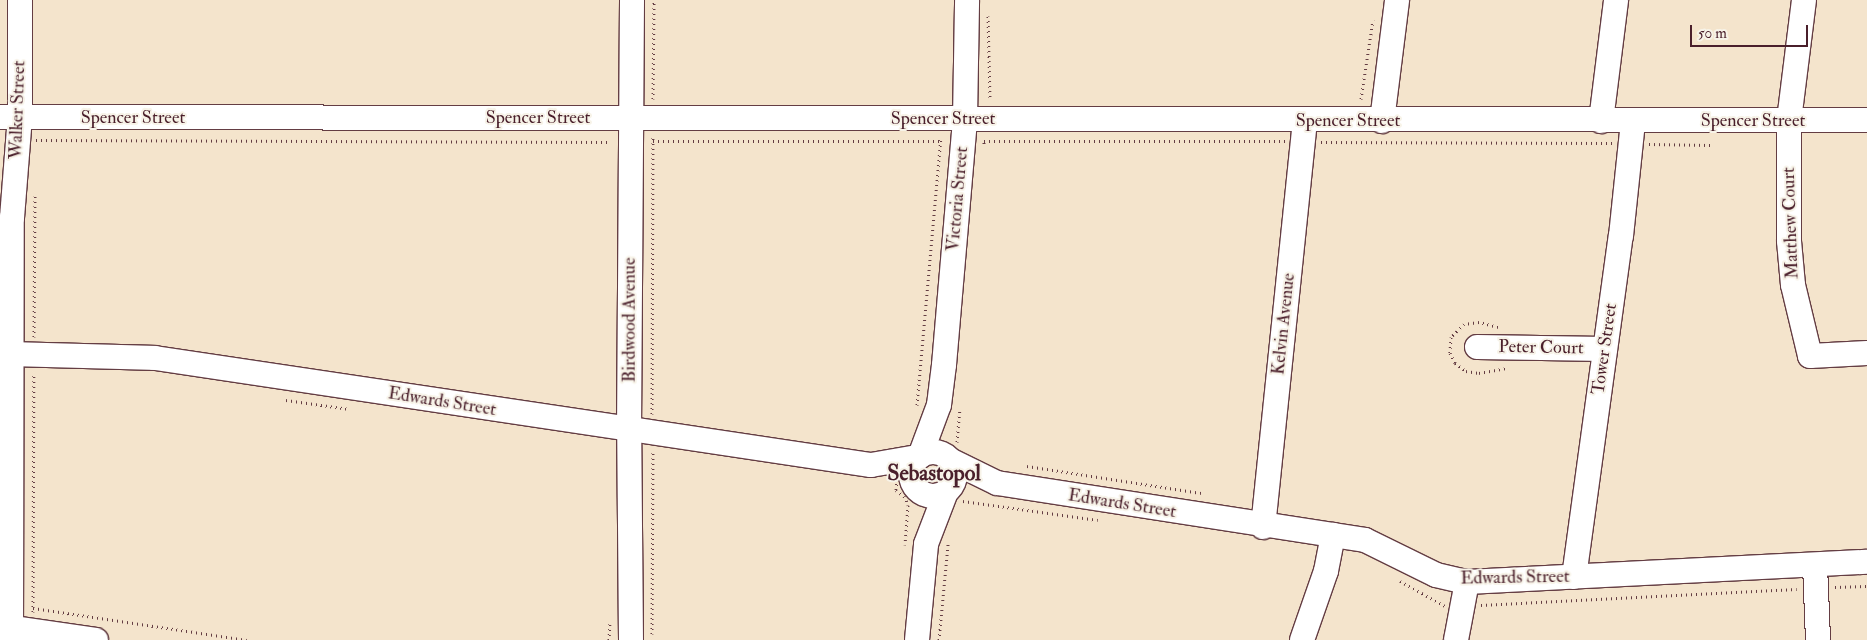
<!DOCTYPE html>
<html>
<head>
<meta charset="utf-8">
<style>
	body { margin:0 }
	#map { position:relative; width:1867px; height:640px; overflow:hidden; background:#f4e4cc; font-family:"IM FELL Double Pica",serif }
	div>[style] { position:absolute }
	.path>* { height:3px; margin-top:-1.5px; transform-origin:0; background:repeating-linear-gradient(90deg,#643d43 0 1px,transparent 0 5px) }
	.roads { filter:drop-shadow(1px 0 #643d43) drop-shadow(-1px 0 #643d43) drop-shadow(0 1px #643d43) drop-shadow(0 -1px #643d43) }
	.minor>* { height:24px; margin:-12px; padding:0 12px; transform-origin:12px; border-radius:12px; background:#fff }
	.minor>.ring { margin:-12px; padding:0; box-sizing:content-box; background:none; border:24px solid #fff; border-radius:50% }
	span { translate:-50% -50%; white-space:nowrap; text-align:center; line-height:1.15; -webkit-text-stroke:4px #f7f3e8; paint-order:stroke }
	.street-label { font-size:18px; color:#4a1f2b }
	.district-label { font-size:22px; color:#4a1f2b; font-weight:700 }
	.scale { position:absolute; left:1690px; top:25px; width:118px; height:22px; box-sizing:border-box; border:2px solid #4a1f2b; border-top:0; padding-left:6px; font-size:15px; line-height:18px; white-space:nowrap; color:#4a1f2b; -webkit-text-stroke:4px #f7f3e8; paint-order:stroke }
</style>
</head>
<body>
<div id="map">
	<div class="path">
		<i style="left:988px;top:16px;width:82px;rotate:88.6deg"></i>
		<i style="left:653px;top:99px;width:99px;rotate:-89.4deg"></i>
		<i style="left:1361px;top:99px;width:80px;rotate:-81.4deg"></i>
		<i style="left:36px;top:140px;width:574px;rotate:0.2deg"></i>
		<i style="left:653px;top:141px;width:288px"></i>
		<i style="left:1321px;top:142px;width:291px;rotate:0.2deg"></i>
		<i style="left:984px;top:144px;width:3px;rotate:-90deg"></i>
		<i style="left:984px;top:141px;width:301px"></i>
		<i style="left:1649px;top:144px;width:61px;rotate:0.9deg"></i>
		<i style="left:1498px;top:327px;width:20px;rotate:-165deg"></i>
		<i style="left:1479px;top:322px;width:15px;rotate:172deg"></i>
		<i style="left:1464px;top:324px;width:18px;rotate:135deg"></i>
		<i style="left:1451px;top:337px;width:16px;rotate:94deg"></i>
		<i style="left:1450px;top:353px;width:11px;rotate:63deg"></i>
		<i style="left:1455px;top:363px;width:14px;rotate:36deg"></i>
		<i style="left:1466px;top:371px;width:13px;rotate:9deg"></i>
		<i style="left:1479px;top:373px;width:28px;rotate:-10deg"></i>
		<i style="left:34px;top:337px;width:141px;rotate:-89.6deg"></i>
		<i style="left:286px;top:400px;width:64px;rotate:8.1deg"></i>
		<i style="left:917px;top:405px;width:268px;rotate:-84.9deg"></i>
		<i style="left:652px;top:414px;width:278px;rotate:-89.8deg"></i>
		<i style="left:957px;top:442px;width:33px;rotate:-85deg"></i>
		<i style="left:1027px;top:466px;width:176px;rotate:8.8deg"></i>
		<i style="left:897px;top:479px;width:11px;rotate:95deg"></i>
		<i style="left:896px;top:490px;width:10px;rotate:37deg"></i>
		<i style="left:904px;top:496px;width:10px;rotate:66deg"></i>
		<i style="left:908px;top:505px;width:40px;rotate:94.3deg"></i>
		<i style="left:963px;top:501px;width:136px;rotate:8deg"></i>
		<i style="left:1400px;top:581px;width:51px;rotate:29.1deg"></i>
		<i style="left:1835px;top:587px;width:32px;rotate:-2deg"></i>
		<i style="left:1481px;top:605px;width:316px;rotate:-2.9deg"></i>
		<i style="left:33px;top:608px;width:216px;rotate:8.5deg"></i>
		<i style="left:33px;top:612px;width:239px;rotate:-89.8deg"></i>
		<i style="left:652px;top:634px;width:183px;rotate:-89.7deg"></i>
		<i style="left:609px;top:640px;width:19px;rotate:-87deg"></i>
		<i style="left:939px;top:640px;width:96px;rotate:-84.6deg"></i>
	</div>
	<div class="roads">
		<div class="minor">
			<i style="left:1804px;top:0;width:121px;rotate:97.1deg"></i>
			<i style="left:1789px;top:120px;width:121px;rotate:90deg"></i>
			<i style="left:1789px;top:241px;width:44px;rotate:84.8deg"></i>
			<i style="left:1793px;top:285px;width:73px;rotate:76.5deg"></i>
			<i style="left:1810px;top:356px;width:57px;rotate:-3deg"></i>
			<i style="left:0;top:117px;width:1867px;rotate:0.09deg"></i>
			<i style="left:1382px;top:121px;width:122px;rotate:-82.9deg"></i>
			<i style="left:1601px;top:121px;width:122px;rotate:-82.9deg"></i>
			<i style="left:1477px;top:347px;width:128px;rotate:0.9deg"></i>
			<i style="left:12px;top:354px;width:143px;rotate:1.6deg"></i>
			<i style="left:155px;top:358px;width:724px;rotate:8.5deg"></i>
			<i style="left:871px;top:465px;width:48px;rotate:-9.7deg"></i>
			<i class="ring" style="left:911px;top:452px;width:20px;height:20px"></i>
			<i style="left:920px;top:456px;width:54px;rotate:-69.6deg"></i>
			<i style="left:939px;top:405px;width:40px;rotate:-82.9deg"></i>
			<i style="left:944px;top:365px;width:247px;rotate:-85.1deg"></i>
			<i style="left:965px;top:119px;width:119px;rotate:-89deg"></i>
			<i style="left:950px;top:460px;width:52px;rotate:26.1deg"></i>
			<i style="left:997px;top:483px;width:372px;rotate:8.8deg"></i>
			<i style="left:1365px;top:540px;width:79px;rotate:26.2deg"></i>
			<i style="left:1436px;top:575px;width:32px;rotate:13deg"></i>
			<i style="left:1467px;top:582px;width:400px;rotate:-2.9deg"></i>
			<i style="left:1263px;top:527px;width:408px;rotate:-84.1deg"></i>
			<i style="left:1815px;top:565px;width:75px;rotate:87.7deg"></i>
			<i style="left:1574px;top:577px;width:344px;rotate:-82.2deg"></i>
			<i style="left:1621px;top:236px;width:116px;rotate:-84deg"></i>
			<i style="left:0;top:626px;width:97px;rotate:8.3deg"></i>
			<i style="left:11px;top:640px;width:422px;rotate:-89.9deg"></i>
			<i style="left:12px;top:218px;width:101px;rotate:-85.5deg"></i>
			<i style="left:20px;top:117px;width:117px;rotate:-90deg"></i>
			<i style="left:631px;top:640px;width:209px;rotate:-90.5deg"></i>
			<i style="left:629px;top:431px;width:431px;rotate:-89.6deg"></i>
			<i style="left:917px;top:640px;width:96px;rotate:-84.6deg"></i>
			<i style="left:926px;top:544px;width:56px;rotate:-69deg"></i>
			<i style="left:1302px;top:640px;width:73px;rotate:-70.8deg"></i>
			<i style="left:1326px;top:571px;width:37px;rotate:-79deg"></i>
			<i style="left:1456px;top:640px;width:59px;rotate:-79.3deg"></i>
		</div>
	</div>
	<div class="street-label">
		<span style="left:18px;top:110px;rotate:-88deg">Walker Street</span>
		<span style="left:133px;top:118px">Spencer Street</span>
		<span style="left:538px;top:118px">Spencer Street</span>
		<span style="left:943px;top:119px">Spencer Street</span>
		<span style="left:1348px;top:121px">Spencer Street</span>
		<span style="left:1753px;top:121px">Spencer Street</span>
		<span style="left:958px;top:199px;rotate:-85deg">Victoria Street</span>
		<span style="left:1791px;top:223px;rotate:-92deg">Matthew Court</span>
		<span style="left:630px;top:320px;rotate:-90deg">Birdwood Avenue</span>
		<span style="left:1284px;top:324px;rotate:-84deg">Kelvin Avenue</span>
		<span style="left:1541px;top:348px;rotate:1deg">Peter Court</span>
		<span style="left:1605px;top:349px;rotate:-82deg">Tower Street</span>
		<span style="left:442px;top:402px;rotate:9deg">Edwards Street</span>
		<span style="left:1122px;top:504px;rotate:9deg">Edwards Street</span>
		<span style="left:1515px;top:578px;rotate:-1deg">Edwards Street</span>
	</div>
	<div class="district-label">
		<span style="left:934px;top:474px">Sebastopol</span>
	</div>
	<div class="scale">50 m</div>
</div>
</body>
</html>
